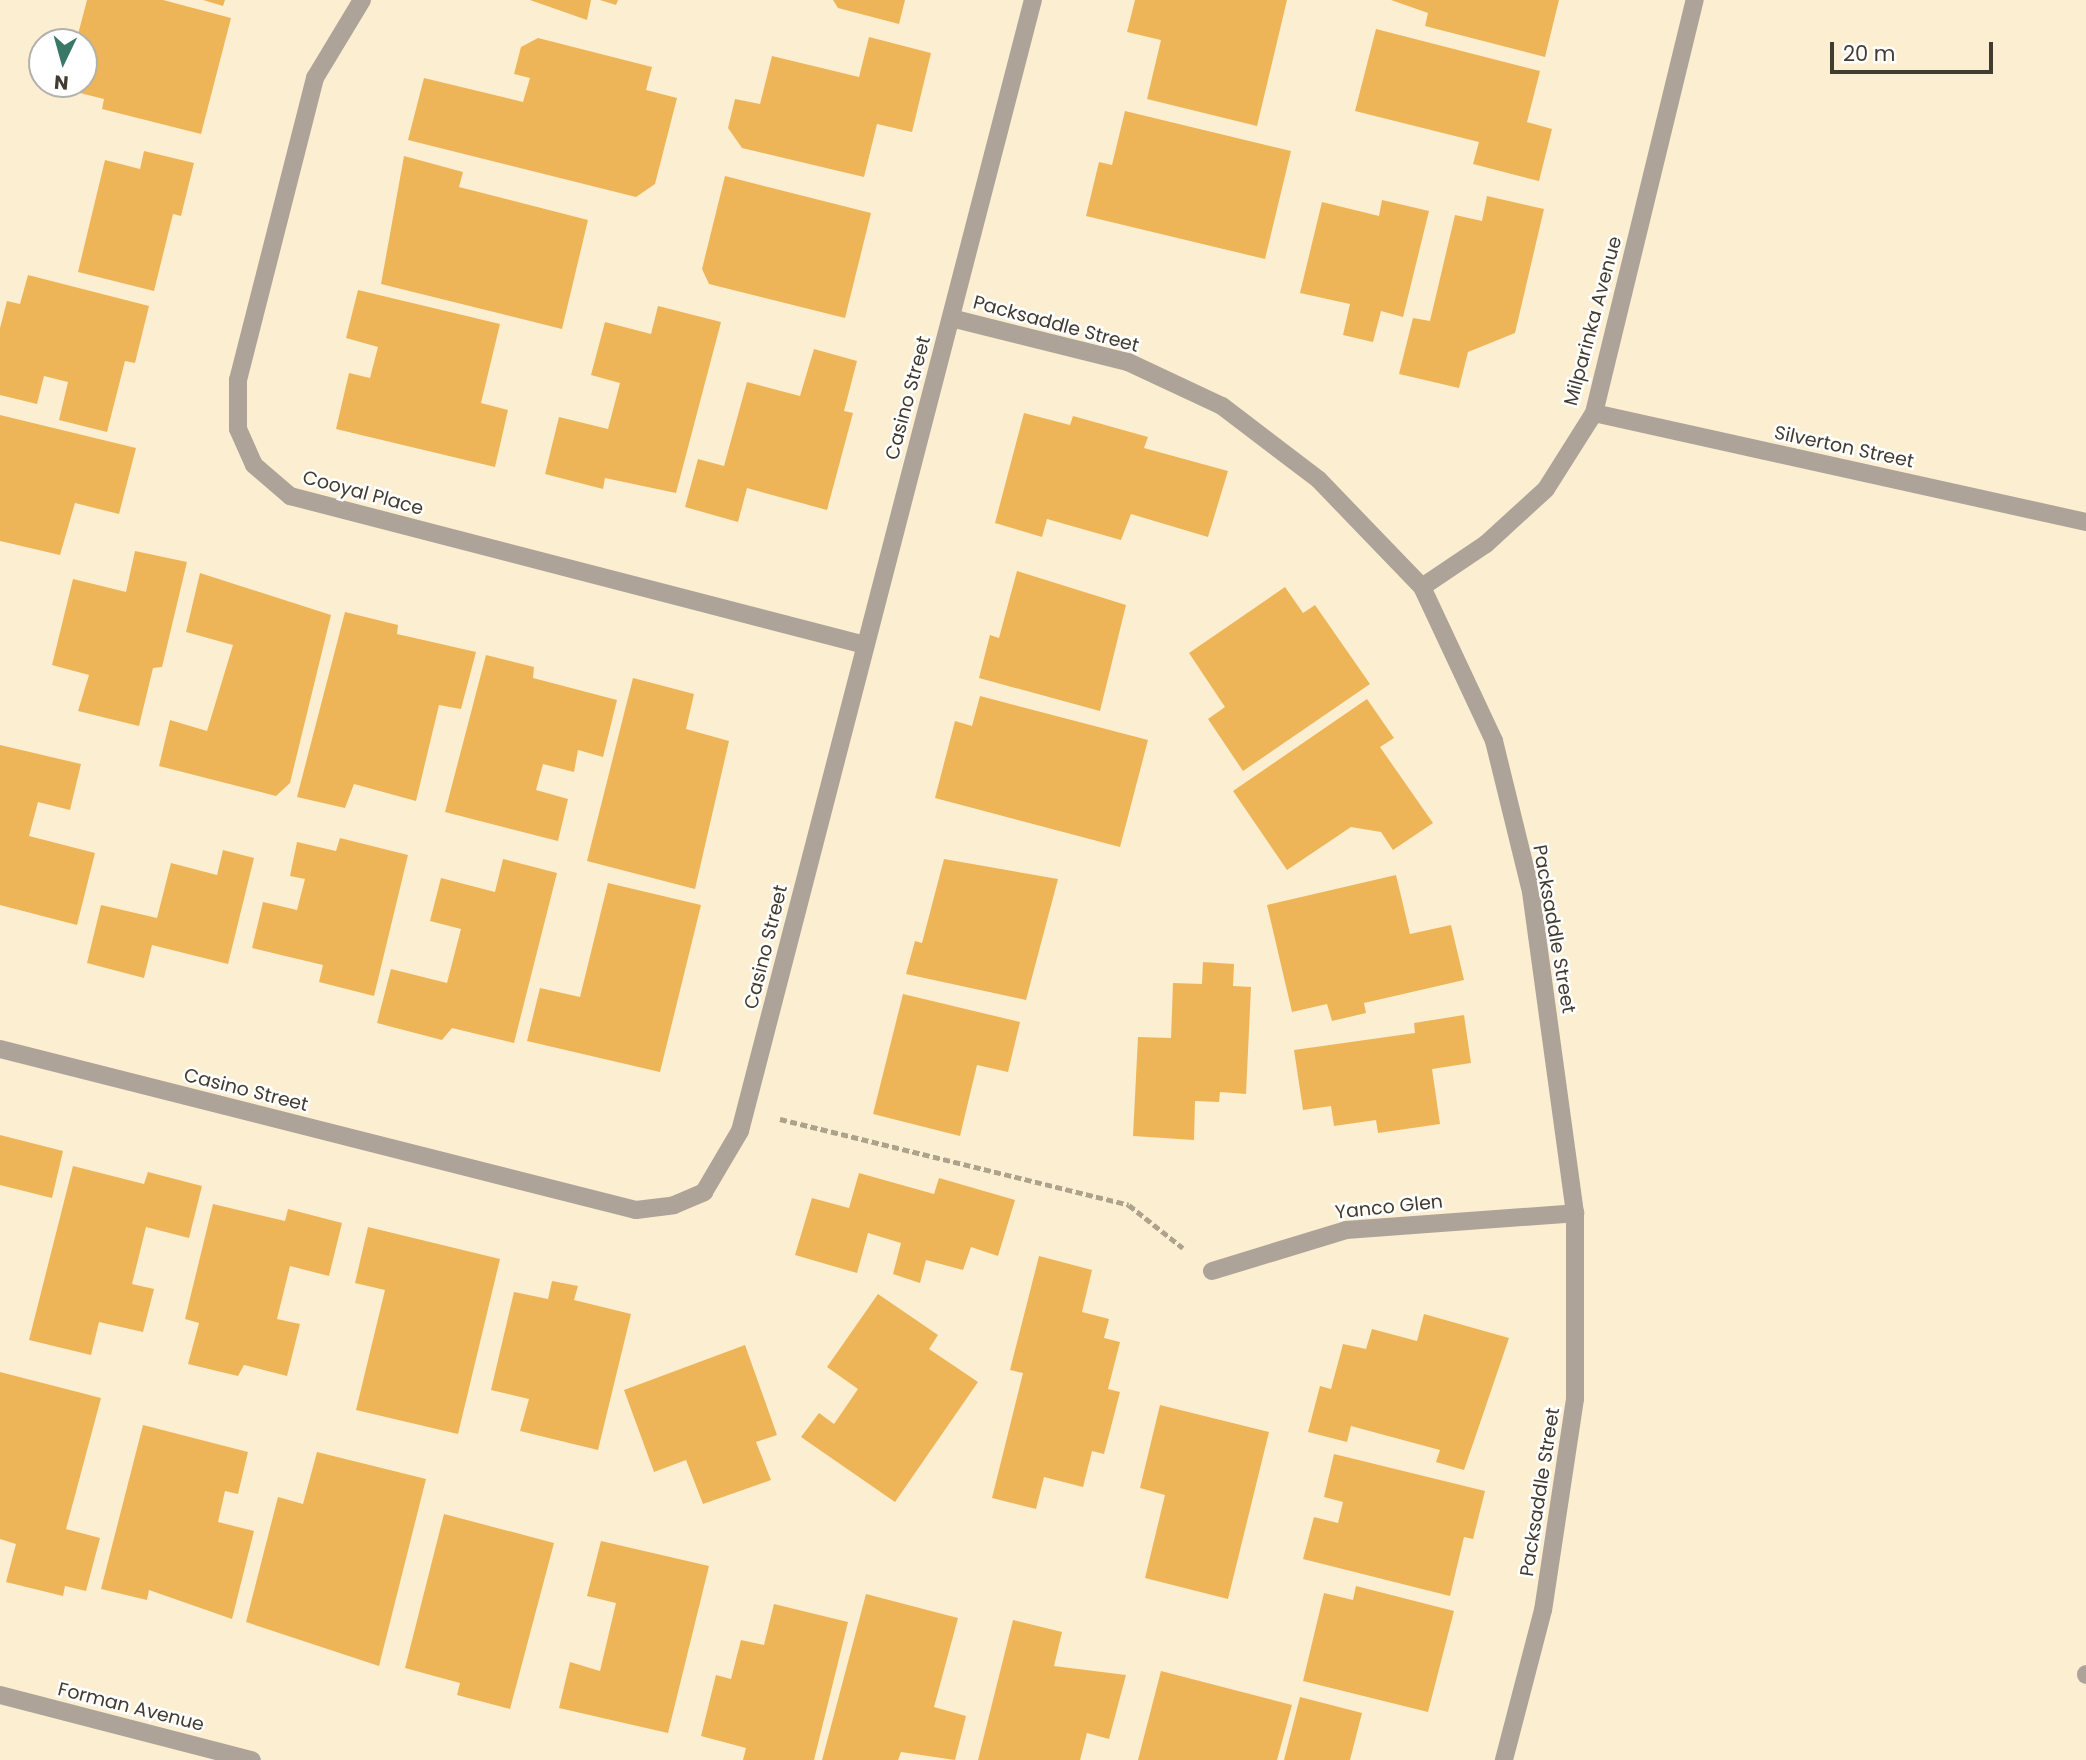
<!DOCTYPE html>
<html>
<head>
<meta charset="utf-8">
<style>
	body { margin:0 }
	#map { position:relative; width:2086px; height:1760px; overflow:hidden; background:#fceed0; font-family:Poppins,sans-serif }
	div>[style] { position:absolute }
	.building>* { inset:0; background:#eeb558 }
	.path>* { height:4.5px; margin-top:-2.25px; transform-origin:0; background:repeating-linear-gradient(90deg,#ada28c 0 7px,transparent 0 10.5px) }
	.minor>* { height:18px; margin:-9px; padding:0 9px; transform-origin:9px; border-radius:9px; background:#aea399 }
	span { translate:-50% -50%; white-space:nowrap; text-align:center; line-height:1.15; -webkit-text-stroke:5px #fff; paint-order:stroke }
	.street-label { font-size:19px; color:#423c30 }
	.north { position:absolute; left:28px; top:28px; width:70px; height:70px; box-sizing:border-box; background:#fff; border:2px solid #b3b1ac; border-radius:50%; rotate:185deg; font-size:19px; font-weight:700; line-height:28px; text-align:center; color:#423c30 }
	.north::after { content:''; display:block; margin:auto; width:24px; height:32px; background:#397866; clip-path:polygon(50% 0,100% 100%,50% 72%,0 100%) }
	.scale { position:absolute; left:1830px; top:42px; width:163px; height:32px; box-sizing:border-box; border:4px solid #423c30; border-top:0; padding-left:9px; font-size:21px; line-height:24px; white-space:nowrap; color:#423c30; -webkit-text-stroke:5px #fff; paint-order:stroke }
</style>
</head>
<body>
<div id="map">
	<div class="building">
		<i style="clip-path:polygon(87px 0,163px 0,231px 18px,201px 134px,102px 109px,104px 99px,64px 89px,84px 84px,84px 42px,76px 42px)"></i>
		<i style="clip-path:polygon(203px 0,225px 0,223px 6px)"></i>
		<i style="clip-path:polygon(530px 0,591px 0,587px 20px)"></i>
		<i style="clip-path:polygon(600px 0,618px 0,616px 5px)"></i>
		<i style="clip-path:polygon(833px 0,905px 0,899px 24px,838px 8px)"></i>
		<i style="clip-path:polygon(1135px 0,1287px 0,1257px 126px,1147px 99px,1161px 40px,1127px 32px)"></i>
		<i style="clip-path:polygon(1391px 0,1559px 0,1545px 57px,1425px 26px,1428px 13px)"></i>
		<i style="clip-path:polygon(1376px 29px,1540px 71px,1527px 122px,1552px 129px,1539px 181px,1473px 164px,1479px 142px,1355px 111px)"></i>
		<i style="clip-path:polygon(869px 37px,931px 53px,912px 132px,877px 124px,864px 177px,742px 148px,728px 128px,735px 99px,760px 104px,772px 56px,859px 77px)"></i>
		<i style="clip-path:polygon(538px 38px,652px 67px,646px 90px,677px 98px,655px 184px,636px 197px,408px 140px,424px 78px,523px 102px,530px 78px,514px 74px,521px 47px)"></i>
		<i style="clip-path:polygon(1125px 111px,1291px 151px,1265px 259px,1086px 216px,1099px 162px,1112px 165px)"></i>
		<i style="clip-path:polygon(144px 151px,194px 163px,181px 216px,173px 214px,154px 291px,78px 272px,105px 160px,140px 169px)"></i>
		<i style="clip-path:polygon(404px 156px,463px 172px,459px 187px,588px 220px,562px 329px,381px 284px)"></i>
		<i style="clip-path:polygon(725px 176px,871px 213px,845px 318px,709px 284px,702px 269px)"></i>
		<i style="clip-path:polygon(1487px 196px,1544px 209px,1515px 333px,1468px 352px,1459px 388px,1399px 374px,1413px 318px,1430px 321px,1455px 215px,1482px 221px)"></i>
		<i style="clip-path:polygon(1382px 200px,1429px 211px,1403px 317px,1381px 311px,1373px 342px,1343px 335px,1350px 304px,1300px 293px,1322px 202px,1379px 216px)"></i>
		<i style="clip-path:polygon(28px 275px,149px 306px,135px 363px,125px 361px,107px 432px,59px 420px,68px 382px,44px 376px,37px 404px,0 395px,0 328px,7px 301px,20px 304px)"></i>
		<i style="clip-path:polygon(358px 290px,500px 324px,481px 403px,508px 410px,495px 467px,336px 429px,349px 373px,370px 378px,378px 347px,346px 338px)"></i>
		<i style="clip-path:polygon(658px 306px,721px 322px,676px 493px,605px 478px,603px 489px,545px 474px,559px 417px,608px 429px,620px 383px,591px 375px,605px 322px,651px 334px)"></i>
		<i style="clip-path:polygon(814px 349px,857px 361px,844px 411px,853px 413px,827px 510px,747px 488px,738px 522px,685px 507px,698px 459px,724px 466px,747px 382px,800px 396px)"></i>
		<i style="clip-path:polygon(1024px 413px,1070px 425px,1073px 416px,1148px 437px,1144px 448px,1228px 471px,1208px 537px,1131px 514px,1121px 540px,1047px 519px,1042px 537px,995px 523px)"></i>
		<i style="clip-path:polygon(0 415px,136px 448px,119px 514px,75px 503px,60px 555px,0 541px)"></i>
		<i style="clip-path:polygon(135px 551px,187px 562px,162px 667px,153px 668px,139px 726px,78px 711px,89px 675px,52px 665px,73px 579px,126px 592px)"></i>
		<i style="clip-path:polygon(1017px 571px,1126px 605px,1100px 711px,979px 678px,990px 635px,999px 638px)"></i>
		<i style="clip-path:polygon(200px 573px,331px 615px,290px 783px,276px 796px,159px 766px,170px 720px,207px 731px,233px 645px,186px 632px)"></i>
		<i style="clip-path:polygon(1285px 587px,1303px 613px,1315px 605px,1370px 684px,1243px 771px,1208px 719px,1225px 707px,1189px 653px)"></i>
		<i style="clip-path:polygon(345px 612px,398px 625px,397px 634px,476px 652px,461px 709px,439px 705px,416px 801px,354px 784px,345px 808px,297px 797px)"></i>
		<i style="clip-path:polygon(486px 655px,534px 667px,533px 678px,617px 700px,603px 757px,578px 750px,574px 772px,543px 764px,536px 790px,568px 799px,558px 841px,445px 812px)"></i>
		<i style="clip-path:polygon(633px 678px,694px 694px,686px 729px,729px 741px,695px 889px,587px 861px)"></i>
		<i style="clip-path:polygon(980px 696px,1148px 740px,1120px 847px,935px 798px,955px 721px,972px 726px)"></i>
		<i style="clip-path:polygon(1367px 699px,1394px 738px,1380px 747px,1433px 823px,1393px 850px,1381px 832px,1351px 827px,1287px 870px,1233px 791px)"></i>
		<i style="clip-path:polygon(0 745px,81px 764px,70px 810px,38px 802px,29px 836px,95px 853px,77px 925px,0 905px)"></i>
		<i style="clip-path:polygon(340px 838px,408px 855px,374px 996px,319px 982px,323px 965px,252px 948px,263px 902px,297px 910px,305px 879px,290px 876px,297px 842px,336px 851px)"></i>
		<i style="clip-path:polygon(223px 850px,254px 858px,228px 964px,152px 945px,144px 978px,87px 963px,101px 905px,157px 918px,171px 863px,217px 875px)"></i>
		<i style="clip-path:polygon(503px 859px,557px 873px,514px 1043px,452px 1028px,442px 1040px,377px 1023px,391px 969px,447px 983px,461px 929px,430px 921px,441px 878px,495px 892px)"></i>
		<i style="clip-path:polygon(944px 859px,1058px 879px,1026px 1000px,906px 974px,915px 941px,922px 943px)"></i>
		<i style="clip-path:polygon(1396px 875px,1410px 934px,1451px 925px,1464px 980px,1364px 1003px,1366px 1013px,1332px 1021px,1327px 1004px,1292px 1012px,1267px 905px)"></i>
		<i style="clip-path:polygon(608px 883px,701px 905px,660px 1072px,527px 1041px,540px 988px,580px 997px)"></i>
		<i style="clip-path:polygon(1203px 962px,1234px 964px,1233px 986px,1251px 987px,1246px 1094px,1220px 1092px,1219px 1102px,1195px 1101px,1194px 1140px,1133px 1136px,1138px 1037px,1171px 1038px,1173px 983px,1202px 984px)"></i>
		<i style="clip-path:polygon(903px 994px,1020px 1022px,1008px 1072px,977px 1065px,960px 1136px,873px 1114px)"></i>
		<i style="clip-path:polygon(1464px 1015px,1471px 1063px,1432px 1069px,1440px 1124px,1378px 1133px,1376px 1120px,1334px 1126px,1331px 1106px,1303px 1110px,1294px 1050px,1415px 1033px,1414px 1023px)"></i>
		<i style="clip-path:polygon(0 1135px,63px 1151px,52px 1198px,0 1185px)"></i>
		<i style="clip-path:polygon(73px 1166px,144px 1184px,148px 1172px,202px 1186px,189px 1238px,146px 1227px,132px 1284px,154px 1289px,143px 1332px,99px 1322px,91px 1355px,29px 1340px)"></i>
		<i style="clip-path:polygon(859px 1173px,934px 1194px,939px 1178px,1015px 1200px,998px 1256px,971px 1247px,963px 1270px,926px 1260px,920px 1283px,893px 1274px,901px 1243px,868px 1233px,857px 1273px,795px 1255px,812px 1198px,849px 1208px)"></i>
		<i style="clip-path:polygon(213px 1204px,285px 1221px,288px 1209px,342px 1223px,329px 1276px,290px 1266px,277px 1319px,300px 1324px,287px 1376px,244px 1365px,238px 1376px,188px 1364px,199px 1323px,185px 1319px)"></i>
		<i style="clip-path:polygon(368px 1227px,500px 1259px,458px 1434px,356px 1410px,385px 1290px,355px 1283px)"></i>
		<i style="clip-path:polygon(1039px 1256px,1092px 1270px,1082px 1312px,1109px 1319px,1104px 1338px,1120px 1342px,1108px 1389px,1120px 1392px,1104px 1454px,1092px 1451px,1083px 1487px,1044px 1477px,1036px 1509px,992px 1498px,1023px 1373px,1010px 1370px)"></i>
		<i style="clip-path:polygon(552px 1281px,578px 1286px,574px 1300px,631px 1314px,598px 1450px,520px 1431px,529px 1399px,491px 1390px,514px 1292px,548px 1299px)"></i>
		<i style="clip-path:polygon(878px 1294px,938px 1335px,929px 1349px,978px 1382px,895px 1502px,801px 1437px,819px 1413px,834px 1424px,858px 1389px,827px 1367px)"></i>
		<i style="clip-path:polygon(1424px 1314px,1509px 1338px,1464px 1470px,1436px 1462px,1440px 1450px,1351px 1426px,1347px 1442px,1308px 1432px,1320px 1386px,1331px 1389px,1343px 1344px,1366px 1349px,1372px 1329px,1417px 1341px)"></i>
		<i style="clip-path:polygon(745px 1345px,777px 1435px,756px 1442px,771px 1480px,703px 1504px,686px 1460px,654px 1472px,624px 1390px)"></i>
		<i style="clip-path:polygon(0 1372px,101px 1398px,66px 1529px,100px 1538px,86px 1591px,65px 1586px,63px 1596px,6px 1582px,16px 1544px,0 1539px)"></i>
		<i style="clip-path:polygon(1160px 1405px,1269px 1432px,1228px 1599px,1145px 1578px,1165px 1495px,1140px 1488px)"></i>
		<i style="clip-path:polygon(143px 1425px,248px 1452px,238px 1494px,225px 1491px,218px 1522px,254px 1531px,232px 1619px,149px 1590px,147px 1600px,101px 1589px)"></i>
		<i style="clip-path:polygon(317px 1452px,426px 1479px,379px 1666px,246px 1622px,278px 1497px,303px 1504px)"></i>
		<i style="clip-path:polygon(1334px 1454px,1485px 1491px,1473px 1539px,1464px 1537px,1450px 1596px,1303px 1559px,1314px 1517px,1338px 1523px,1343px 1502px,1324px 1497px)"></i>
		<i style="clip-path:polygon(444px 1514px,554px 1543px,510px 1709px,457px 1695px,460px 1683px,405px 1668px)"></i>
		<i style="clip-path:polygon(601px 1541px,709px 1566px,668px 1733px,559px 1708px,570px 1662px,600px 1671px,616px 1603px,587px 1596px)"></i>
		<i style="clip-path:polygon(1356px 1586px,1454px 1611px,1428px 1712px,1303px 1681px,1324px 1593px,1353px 1600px)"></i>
		<i style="clip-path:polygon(866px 1594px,958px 1618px,934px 1707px,966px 1716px,955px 1760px,901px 1752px,898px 1760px,822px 1760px)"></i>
		<i style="clip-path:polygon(774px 1604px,848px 1622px,814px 1760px,743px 1760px,746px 1748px,701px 1736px,716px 1675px,731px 1679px,741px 1640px,764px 1645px)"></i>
		<i style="clip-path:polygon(1013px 1620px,1062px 1632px,1054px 1666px,1126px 1675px,1109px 1739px,1087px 1733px,1080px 1760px,978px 1760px)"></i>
		<i style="clip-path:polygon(1161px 1671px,1292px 1705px,1277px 1760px,1138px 1760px)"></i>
		<i style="clip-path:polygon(1300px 1697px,1362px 1713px,1350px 1760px,1284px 1760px)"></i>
	</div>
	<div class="path">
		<i style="left:780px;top:1119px;width:359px;rotate:13.8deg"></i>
		<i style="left:1129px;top:1205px;width:69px;rotate:38.5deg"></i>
	</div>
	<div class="minor">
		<i style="left:362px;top:0;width:91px;rotate:121.1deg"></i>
		<i style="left:315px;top:78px;width:312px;rotate:104.3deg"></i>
		<i style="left:238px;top:380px;width:49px;rotate:90deg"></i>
		<i style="left:238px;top:429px;width:39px;rotate:66deg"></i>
		<i style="left:254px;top:465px;width:48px;rotate:40.7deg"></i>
		<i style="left:290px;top:496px;width:594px;rotate:14.53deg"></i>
		<i style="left:951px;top:318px;width:182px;rotate:14deg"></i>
		<i style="left:1128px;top:362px;width:104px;rotate:25.1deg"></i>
		<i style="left:1222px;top:406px;width:122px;rotate:37.3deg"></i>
		<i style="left:1319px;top:480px;width:149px;rotate:46.1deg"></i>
		<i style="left:1422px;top:587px;width:170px;rotate:64.9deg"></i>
		<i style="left:1494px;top:741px;width:155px;rotate:76.2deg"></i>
		<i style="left:1531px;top:892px;width:324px;rotate:82.2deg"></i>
		<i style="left:1575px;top:1213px;width:186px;rotate:90deg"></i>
		<i style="left:1575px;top:1399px;width:213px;rotate:98.6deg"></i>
		<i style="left:1543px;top:1610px;width:155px;rotate:104.6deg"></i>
		<i style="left:1594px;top:413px;width:504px;rotate:12.49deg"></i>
		<i style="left:1422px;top:587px;width:77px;rotate:-33.9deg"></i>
		<i style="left:1486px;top:544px;width:81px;rotate:-42.5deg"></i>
		<i style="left:1546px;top:489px;width:90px;rotate:-57.7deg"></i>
		<i style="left:1594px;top:413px;width:425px;rotate:-76.3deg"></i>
		<i style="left:0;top:1049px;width:656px;rotate:14.21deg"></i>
		<i style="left:636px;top:1210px;width:38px;rotate:-7deg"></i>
		<i style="left:674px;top:1205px;width:33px;rotate:-23deg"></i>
		<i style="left:704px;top:1192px;width:71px;rotate:-59.5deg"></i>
		<i style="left:740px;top:1131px;width:1168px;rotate:-75.48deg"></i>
		<i style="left:1212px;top:1271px;width:140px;rotate:-17deg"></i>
		<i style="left:1346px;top:1230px;width:230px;rotate:-4.2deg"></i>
		<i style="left:2086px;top:1675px;width:1px;rotate:-90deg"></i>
		<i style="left:0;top:1695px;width:260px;rotate:14.5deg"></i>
	</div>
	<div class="street-label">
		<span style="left:1593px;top:321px;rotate:-75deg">Milparinka Avenue</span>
		<span style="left:1056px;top:324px;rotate:15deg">Packsaddle Street</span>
		<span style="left:908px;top:398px;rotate:-75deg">Casino Street</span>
		<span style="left:1844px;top:447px;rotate:12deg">Silverton Street</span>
		<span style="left:363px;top:493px;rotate:15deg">Cooyal Place</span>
		<span style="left:1554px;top:929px;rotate:80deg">Packsaddle Street</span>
		<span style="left:766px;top:947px;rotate:-76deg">Casino Street</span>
		<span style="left:246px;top:1090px;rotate:14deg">Casino Street</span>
		<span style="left:1389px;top:1207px;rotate:-6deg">Yanco Glen</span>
		<span style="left:1540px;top:1492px;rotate:-81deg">Packsaddle Street</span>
		<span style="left:131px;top:1707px;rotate:14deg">Forman Avenue</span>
	</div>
	<div class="north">N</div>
	<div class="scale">20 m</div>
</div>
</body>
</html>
